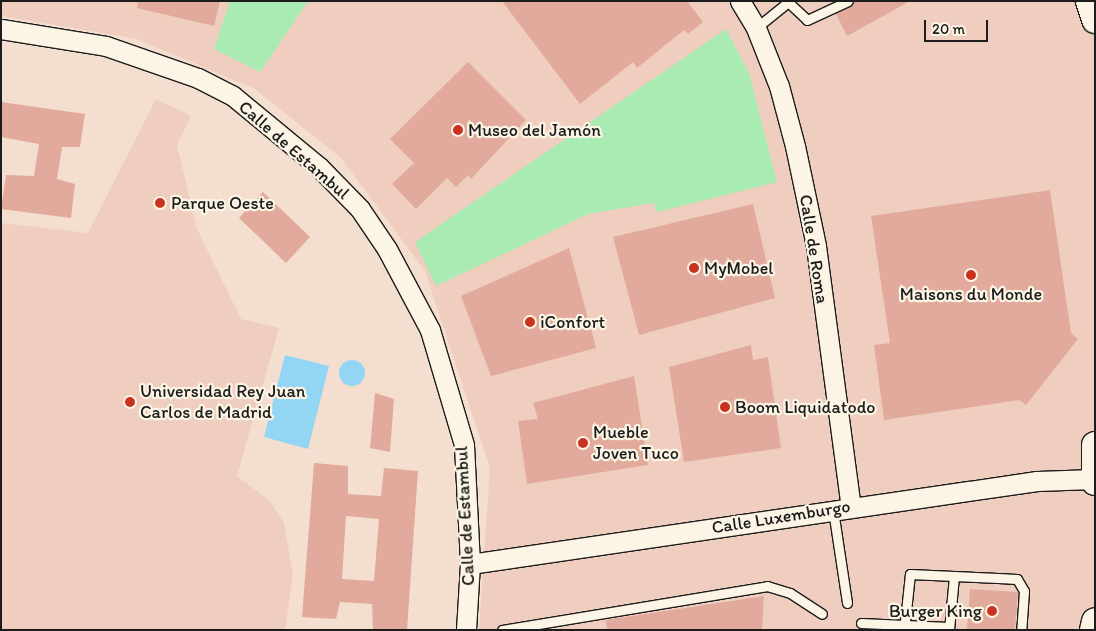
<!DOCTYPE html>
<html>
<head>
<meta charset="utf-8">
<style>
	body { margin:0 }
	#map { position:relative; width:1096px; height:631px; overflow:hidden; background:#f4decf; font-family:Itim,sans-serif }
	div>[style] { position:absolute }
	.built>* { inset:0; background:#efcec0 }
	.green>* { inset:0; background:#aaeab3 }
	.water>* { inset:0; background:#92d6f4 }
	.round { border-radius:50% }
	.building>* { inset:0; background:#e2aa9c }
	.roads { filter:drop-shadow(1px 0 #1c1c1c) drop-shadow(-1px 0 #1c1c1c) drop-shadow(0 1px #1c1c1c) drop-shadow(0 -1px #1c1c1c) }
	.lane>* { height:9px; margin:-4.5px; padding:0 4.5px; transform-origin:4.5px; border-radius:4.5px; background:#fcf5e5 }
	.street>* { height:19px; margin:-9.5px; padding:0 9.5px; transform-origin:9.5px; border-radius:9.5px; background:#fcf5e5 }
	.secondary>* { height:26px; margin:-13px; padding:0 13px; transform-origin:13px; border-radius:13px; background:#fcf5e5 }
	.dots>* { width:14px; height:14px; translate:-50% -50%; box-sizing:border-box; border:2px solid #fcf5e5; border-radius:50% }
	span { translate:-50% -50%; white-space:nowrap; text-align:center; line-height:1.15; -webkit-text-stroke:4.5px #fcf5e5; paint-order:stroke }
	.poi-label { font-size:18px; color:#1c1c1c }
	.left { translate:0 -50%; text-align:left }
	.right { translate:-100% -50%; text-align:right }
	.street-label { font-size:18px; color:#1c1c1c }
	.frame { position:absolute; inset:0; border:2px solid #1c1c1c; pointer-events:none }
	.scale { position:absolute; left:924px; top:20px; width:64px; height:22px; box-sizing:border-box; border:2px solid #1c1c1c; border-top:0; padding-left:6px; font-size:15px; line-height:18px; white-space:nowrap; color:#1c1c1c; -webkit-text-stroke:4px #fcf5e5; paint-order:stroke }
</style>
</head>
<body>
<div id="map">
	<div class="built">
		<i style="clip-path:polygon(1px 1px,1095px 1px,1095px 630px,479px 630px,490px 468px,425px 271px,341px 158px,255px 89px,137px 39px,1px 16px)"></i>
		<i style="clip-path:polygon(156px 99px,191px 116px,177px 145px,197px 229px,241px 319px,279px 328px,237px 476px,269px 500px,284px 523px,293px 575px,285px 630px,1px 630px,1px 223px,88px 233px)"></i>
	</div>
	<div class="green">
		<i style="clip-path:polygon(230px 1px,308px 1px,260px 72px,214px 49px)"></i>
		<i style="clip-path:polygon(726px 29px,749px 73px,777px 182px,657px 212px,653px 203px,588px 214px,436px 286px,415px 242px)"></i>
	</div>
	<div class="water">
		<i style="clip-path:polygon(285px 355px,329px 366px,308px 449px,264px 437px)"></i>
		<i class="round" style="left:339px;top:360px;width:26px;height:26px"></i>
	</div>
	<div class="building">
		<i style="clip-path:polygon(138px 1px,220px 1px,214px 26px,137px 8px)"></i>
		<i style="clip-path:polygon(502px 1px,687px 1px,703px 22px,688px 34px,684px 30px,637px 68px,633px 62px,580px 104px)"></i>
		<i style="clip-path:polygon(854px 1px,910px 1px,847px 36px,836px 14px)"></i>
		<i style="clip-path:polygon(468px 62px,526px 120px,471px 179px,468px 175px,456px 187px,447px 178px,416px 209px,392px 184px,414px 163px,390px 139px)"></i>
		<i style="clip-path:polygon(1px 102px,85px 114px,80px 147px,62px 147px,57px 179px,75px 184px,71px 218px,1px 209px,6px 175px,34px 176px,39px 144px,1px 137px)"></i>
		<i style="clip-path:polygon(1050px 190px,1071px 333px,1078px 339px,1026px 405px,1019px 400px,884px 420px,874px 345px,890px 343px,871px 216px)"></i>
		<i style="clip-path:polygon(263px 192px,310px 237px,286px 263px,239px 218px)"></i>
		<i style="clip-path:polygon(753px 204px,775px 298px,639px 335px,613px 237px)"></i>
		<i style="clip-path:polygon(569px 248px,596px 348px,491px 376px,461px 296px)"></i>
		<i style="clip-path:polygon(751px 345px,753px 360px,768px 357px,781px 448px,684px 462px,669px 367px)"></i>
		<i style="clip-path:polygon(634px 376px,648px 465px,527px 484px,518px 421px,538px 419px,533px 403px)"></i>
		<i style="clip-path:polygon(375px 393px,394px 399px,390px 452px,370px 448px)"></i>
		<i style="clip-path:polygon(evenodd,314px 463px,348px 466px,348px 494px,381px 496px,384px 468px,418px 471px,407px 630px,373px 630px,372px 604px,340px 602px,336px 619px,302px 617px,314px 463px,346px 516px,379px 519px,374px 581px,342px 579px,346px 516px)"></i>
		<i style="clip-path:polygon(970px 589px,1018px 592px,1015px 630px,967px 630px)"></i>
		<i style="clip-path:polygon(764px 596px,762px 630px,607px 630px,606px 620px)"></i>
	</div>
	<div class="roads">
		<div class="lane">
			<i style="left:756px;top:28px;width:41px;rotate:-39.1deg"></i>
			<i style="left:788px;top:2px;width:26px;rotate:43deg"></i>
			<i style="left:807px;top:20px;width:45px;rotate:-24.9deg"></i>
			<i style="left:833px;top:510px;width:94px;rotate:81.4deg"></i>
			<i style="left:954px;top:576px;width:63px;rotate:2.7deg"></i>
			<i style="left:1017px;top:579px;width:14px;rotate:60deg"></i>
			<i style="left:1024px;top:591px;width:39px;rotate:94deg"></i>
			<i style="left:861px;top:623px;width:88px;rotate:2.6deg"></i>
			<i style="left:502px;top:630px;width:269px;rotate:-9.4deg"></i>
			<i style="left:767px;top:586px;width:24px;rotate:17deg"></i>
			<i style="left:790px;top:593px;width:38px;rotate:33deg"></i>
			<i style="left:904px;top:630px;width:56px;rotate:-83.9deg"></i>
			<i style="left:910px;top:574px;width:44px;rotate:2.6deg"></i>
			<i style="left:954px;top:576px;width:54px;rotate:95.3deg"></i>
		</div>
		<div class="street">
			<i style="left:740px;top:1px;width:31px;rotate:59deg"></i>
			<i style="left:756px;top:28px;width:62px;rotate:68.4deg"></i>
			<i style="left:779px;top:86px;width:62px;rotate:75.1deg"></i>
			<i style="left:795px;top:146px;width:102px;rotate:78.1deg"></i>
			<i style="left:816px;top:246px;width:263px;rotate:82.4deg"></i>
			<i style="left:1px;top:29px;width:106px;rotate:9.2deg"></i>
			<i style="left:106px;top:46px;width:97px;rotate:19.2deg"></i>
			<i style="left:198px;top:78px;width:39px;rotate:27deg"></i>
			<i style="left:233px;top:96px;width:112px;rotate:39.5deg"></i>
			<i style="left:319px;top:167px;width:59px;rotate:45.7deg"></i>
			<i style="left:360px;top:209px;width:48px;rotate:56deg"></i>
			<i style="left:387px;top:249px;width:92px;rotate:62deg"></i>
			<i style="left:430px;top:330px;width:120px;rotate:73.5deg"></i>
			<i style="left:464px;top:445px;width:119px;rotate:87.1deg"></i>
			<i style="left:470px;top:564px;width:66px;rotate:93.5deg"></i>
			<i style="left:470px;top:564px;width:573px;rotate:-8.33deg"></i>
			<i style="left:1037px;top:481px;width:57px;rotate:-2deg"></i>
		</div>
		<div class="secondary">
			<i style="left:1089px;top:1px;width:20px;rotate:72deg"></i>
			<i style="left:1095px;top:445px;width:37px;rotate:90deg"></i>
			<i style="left:1093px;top:630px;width:9px;rotate:-77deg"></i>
		</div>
	</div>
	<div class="dots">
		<i style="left:458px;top:130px;background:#c8321e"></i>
		<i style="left:160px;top:203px;background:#c8321e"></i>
		<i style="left:694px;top:268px;background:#c8321e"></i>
		<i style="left:971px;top:275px;background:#c8321e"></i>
		<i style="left:530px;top:322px;background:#c8321e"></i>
		<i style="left:130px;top:402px;background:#c8321e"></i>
		<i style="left:725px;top:407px;background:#c8321e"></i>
		<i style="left:583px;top:443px;background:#c8321e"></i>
		<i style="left:992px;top:611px;background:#c8321e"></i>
	</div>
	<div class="poi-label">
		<span class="left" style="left:468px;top:130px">Museo del Jamón</span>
		<span class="left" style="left:171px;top:203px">Parque Oeste</span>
		<span class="left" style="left:704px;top:268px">MyMobel</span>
		<span style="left:971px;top:294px">Maisons du Monde</span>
		<span class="left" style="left:540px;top:322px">iConfort</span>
		<span class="left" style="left:140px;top:402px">Universidad Rey Juan<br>Carlos de Madrid</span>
		<span class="left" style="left:735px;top:407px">Boom Liquidatodo</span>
		<span class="left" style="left:593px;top:443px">Mueble<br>Joven Tuco</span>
		<span class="right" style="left:982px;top:611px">Burger King</span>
	</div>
	<div class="street-label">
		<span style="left:294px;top:150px;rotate:41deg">Calle de Estambul</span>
		<span style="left:814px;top:249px;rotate:81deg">Calle de Roma</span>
		<span style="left:465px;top:516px;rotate:-93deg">Calle de Estambul</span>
		<span style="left:781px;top:517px;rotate:-9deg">Calle Luxemburgo</span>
	</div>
	<div class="frame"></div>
	<div class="scale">20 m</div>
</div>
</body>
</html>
